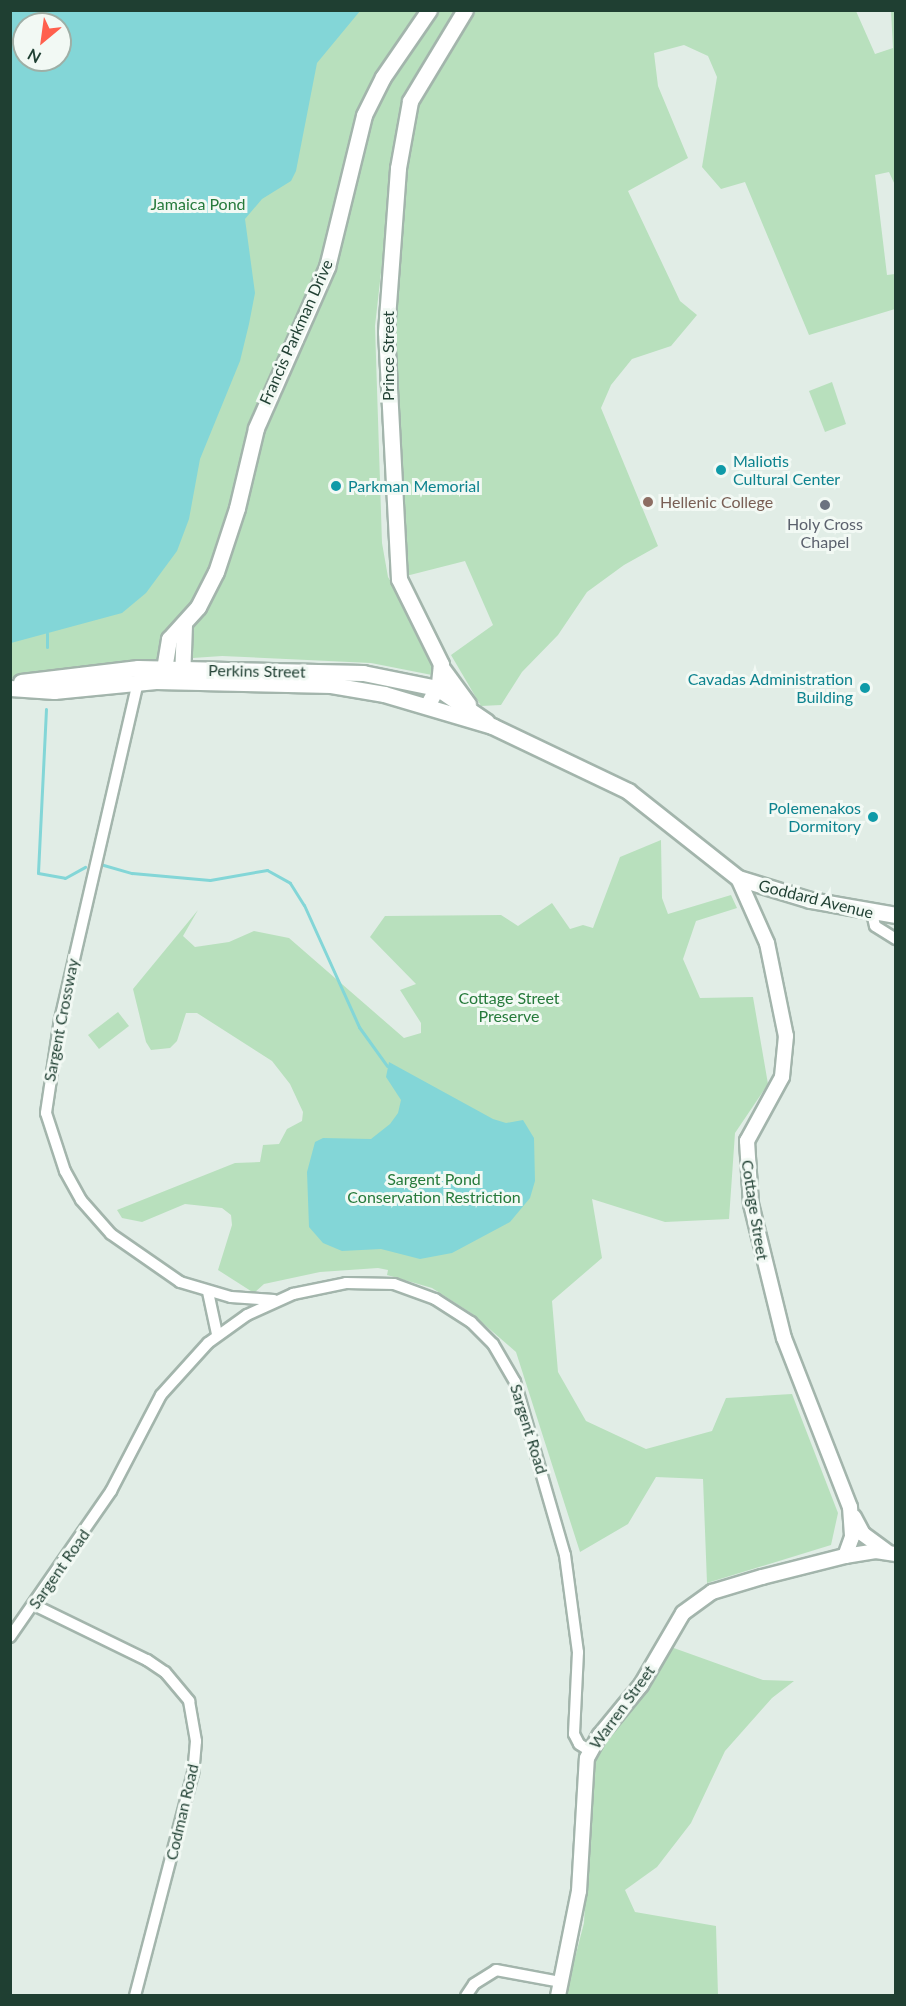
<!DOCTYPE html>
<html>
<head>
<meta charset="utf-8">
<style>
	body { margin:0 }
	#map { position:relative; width:906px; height:2006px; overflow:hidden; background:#e1ede6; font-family:Lato,sans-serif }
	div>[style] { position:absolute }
	.green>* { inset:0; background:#b8e0bd }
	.water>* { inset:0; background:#83d6d7 }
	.stream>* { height:3px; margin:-1.5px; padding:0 1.5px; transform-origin:1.5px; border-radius:1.5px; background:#83d6d7 }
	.roads { filter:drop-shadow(2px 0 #a3b5ac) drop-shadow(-2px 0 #a3b5ac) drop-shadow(0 2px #a3b5ac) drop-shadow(0 -2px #a3b5ac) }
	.minor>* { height:10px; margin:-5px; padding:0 5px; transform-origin:5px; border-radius:5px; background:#fff }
	.tertiary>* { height:14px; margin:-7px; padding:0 7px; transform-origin:7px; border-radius:7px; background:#fff }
	.secondary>* { height:15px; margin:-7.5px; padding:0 7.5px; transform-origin:7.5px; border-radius:7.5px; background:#fff }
	.dots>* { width:16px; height:16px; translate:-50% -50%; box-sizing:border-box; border:3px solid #f2f9f4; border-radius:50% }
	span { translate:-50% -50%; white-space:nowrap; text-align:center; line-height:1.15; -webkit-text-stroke:6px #f2f9f4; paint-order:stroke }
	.park-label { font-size:16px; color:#267a3b }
	.street-label { font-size:16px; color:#1f3f32 }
	.culture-label { font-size:16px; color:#0d838f }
	.left { translate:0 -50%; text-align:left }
	.right { translate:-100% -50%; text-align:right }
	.education-label { font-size:16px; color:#785e54 }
	.worship-label { font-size:16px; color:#5b616d }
	.frame { position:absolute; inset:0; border:12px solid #1f3f32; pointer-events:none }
	.north { position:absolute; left:12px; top:12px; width:60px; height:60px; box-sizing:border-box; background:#f2f9f4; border:2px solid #9eafa6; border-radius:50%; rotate:209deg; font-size:16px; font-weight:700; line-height:24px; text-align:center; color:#1f3f32 }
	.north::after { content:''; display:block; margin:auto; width:21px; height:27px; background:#ff604d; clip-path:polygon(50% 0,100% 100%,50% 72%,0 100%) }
</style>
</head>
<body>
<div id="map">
	<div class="green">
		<i style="clip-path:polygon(evenodd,11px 11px,456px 11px,425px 59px,399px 112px,375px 326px,382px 543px,388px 577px,416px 624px,435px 669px,432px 675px,371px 663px,222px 656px,134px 662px,61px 675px,11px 678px,11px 11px,24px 24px,60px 24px,60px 60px,24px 60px,24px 24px)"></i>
		<i style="clip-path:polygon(471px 11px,856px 11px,875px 54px,893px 48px,891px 11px,895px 11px,895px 185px,889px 172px,875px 175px,887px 275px,895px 274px,895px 309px,809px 335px,745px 182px,721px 189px,702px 167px,717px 77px,708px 56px,684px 45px,654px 53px,658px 86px,688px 158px,628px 191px,680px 301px,697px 315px,671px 346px,632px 359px,611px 385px,601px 408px,658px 546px,624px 565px,587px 592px,558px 635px,522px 672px,501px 705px,481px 706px,451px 655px,493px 625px,465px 561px,406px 576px,394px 323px,404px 155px,412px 120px,420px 96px)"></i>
		<i style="clip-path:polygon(832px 382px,846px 424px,825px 432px,809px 391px)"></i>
		<i style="clip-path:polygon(661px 840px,662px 898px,668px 914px,731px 895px,737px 908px,696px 921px,683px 959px,700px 998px,753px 997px,768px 1084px,735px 1133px,729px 1219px,665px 1222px,592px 1199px,602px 1258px,552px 1301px,558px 1372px,586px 1421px,646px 1449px,712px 1431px,726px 1398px,792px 1394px,838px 1513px,831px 1545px,707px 1583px,703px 1479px,656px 1477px,628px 1524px,580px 1552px,516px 1352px,471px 1313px,432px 1288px,387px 1275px,388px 1270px,378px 1268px,320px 1272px,264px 1284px,254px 1293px,218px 1270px,232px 1225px,231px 1215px,222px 1208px,185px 1204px,142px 1222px,122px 1218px,117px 1210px,235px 1163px,260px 1162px,263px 1145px,279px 1144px,287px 1129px,302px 1121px,303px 1112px,290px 1084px,272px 1061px,197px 1013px,186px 1013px,177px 1041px,170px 1048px,151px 1050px,146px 1042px,133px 989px,198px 910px,183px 936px,195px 947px,229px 942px,254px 931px,289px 938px,404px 1038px,421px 1033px,421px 1023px,400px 990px,416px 984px,370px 937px,385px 916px,501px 915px,518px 926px,552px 903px,570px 929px,583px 925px,593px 928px,620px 857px)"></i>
		<i style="clip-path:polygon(118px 1012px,129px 1026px,99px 1049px,88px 1035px)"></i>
		<i style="clip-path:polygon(671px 1647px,763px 1680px,794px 1681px,772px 1698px,725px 1751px,691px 1823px,657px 1867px,625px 1890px,635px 1912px,716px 1926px,718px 1995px,565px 1996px,584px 1923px,592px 1763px)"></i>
	</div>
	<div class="water">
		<i style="clip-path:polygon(evenodd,10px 11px,360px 11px,317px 63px,296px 171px,291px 181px,262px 199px,245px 219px,255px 293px,249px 324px,240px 361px,200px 459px,189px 519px,177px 551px,146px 593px,122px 613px,11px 643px,10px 11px,24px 24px,60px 24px,60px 60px,24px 60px,24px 24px)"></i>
		<i style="clip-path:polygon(389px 1062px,493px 1119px,506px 1123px,523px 1120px,534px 1138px,535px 1181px,530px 1198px,510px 1222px,452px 1253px,420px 1259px,381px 1249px,342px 1251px,323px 1243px,309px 1227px,307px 1172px,315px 1142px,323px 1138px,371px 1139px,390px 1124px,398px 1113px,401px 1100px,386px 1077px)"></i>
	</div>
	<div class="stream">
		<i style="left:47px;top:633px;width:14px;rotate:90deg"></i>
		<i style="left:46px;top:709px;width:164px;rotate:92.8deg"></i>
		<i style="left:38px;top:873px;width:27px;rotate:10deg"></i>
		<i style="left:65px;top:878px;width:23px;rotate:-29deg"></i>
		<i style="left:100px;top:864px;width:33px;rotate:16deg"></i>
		<i style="left:132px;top:873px;width:78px;rotate:5.1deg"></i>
		<i style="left:210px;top:880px;width:58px;rotate:-10deg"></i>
		<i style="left:267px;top:870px;width:26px;rotate:29deg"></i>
		<i style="left:290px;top:883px;width:26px;rotate:58deg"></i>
		<i style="left:304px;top:905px;width:134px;rotate:65.7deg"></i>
		<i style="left:359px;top:1027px;width:48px;rotate:54.3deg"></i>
	</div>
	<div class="roads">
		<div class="minor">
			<i style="left:138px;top:682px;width:346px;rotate:103deg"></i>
			<i style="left:60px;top:1019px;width:95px;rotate:98.5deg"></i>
			<i style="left:46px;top:1113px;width:61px;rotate:71.9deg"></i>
			<i style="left:65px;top:1171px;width:33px;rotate:61deg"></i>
			<i style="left:81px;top:1200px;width:45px;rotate:48.6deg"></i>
			<i style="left:111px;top:1234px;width:84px;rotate:34.8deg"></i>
			<i style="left:180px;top:1282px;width:53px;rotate:16.4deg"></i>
			<i style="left:231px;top:1297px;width:43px;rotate:4deg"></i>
			<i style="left:872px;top:913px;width:13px;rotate:77deg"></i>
			<i style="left:875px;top:926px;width:25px;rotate:32deg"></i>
			<i style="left:208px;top:1292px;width:43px;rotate:77.9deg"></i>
			<i style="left:34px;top:1605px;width:126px;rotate:26deg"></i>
			<i style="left:147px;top:1660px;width:22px;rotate:34deg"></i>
			<i style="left:165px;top:1672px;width:38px;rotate:50deg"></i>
			<i style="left:189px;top:1701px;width:41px;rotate:80.1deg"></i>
			<i style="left:196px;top:1741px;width:32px;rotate:95deg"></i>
			<i style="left:193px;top:1773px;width:230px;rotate:104.6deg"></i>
			<i style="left:10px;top:1637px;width:178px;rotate:-55.3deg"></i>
			<i style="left:111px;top:1491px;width:108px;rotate:-62.5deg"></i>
			<i style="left:161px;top:1395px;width:70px;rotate:-47.9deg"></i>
			<i style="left:208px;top:1343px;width:48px;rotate:-35.7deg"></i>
			<i style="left:247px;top:1315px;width:51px;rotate:-24.5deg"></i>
			<i style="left:293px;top:1294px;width:54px;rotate:-11.7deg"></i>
			<i style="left:346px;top:1283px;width:48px;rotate:1.2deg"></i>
			<i style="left:394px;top:1284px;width:44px;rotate:20.1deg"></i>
			<i style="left:435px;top:1299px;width:43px;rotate:32.6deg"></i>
			<i style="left:471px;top:1322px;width:31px;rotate:45deg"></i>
			<i style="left:493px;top:1344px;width:44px;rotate:59.9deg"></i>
			<i style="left:515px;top:1382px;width:180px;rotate:73.9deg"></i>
			<i style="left:565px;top:1555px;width:98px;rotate:82.4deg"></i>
			<i style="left:578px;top:1652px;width:82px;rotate:92.8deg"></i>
			<i style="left:574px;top:1734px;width:11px;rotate:63deg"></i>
			<i style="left:579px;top:1744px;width:13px;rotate:32deg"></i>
			<i style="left:466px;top:1996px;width:14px;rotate:-56deg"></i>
			<i style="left:474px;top:1984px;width:26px;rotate:-32deg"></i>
			<i style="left:496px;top:1970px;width:65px;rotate:10.6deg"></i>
		</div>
		<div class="tertiary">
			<i style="left:738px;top:878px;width:71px;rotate:66deg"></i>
			<i style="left:767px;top:943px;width:95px;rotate:78.5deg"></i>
			<i style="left:786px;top:1036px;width:41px;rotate:95.6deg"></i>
			<i style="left:782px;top:1077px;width:73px;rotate:118.7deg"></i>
			<i style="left:747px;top:1141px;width:63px;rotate:86.4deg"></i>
			<i style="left:751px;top:1204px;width:138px;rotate:76.2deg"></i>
			<i style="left:784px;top:1338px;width:181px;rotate:68.7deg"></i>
			<i style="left:850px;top:1507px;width:30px;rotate:86deg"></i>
			<i style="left:852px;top:1537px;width:20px;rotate:110deg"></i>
			<i style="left:854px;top:1517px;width:19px;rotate:62deg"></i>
			<i style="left:863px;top:1534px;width:29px;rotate:36deg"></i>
			<i style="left:558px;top:1996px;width:107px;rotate:-78.7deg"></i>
			<i style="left:579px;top:1891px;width:133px;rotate:-86.6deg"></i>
			<i style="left:587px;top:1758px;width:26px;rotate:-61deg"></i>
			<i style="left:600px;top:1735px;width:65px;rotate:-50.6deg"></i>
			<i style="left:641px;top:1685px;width:83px;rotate:-59.7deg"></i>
			<i style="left:683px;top:1613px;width:36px;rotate:-36deg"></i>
			<i style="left:712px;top:1592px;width:52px;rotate:-16.7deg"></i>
			<i style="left:762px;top:1577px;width:86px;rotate:-14.2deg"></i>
			<i style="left:845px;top:1556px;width:31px;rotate:-9deg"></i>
			<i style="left:876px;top:1551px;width:20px;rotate:9deg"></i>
		</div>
		<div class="secondary">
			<i style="left:441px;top:667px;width:46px;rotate:53.9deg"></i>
			<i style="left:182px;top:679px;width:54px;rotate:-87.9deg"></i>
			<i style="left:162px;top:681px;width:43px;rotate:-80.5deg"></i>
			<i style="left:169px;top:639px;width:43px;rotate:-47.8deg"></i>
			<i style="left:198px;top:607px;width:39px;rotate:-63deg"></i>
			<i style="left:216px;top:572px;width:67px;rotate:-71.8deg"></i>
			<i style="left:237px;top:508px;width:82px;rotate:-76.6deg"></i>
			<i style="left:256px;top:428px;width:176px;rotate:-66.2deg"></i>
			<i style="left:327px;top:267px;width:156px;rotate:-76.3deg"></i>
			<i style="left:364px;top:115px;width:42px;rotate:-63.4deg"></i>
			<i style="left:383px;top:77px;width:81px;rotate:-55.5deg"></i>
			<i style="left:21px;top:682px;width:118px;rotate:-6.8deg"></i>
			<i style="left:138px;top:668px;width:225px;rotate:1.3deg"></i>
			<i style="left:363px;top:673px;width:76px;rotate:11.5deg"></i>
			<i style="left:437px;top:688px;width:60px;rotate:34.2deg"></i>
			<i style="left:10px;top:688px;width:44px;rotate:3.9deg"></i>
			<i style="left:54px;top:691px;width:102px;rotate:-5.6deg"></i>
			<i style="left:156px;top:681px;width:175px;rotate:1.3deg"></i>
			<i style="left:331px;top:685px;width:54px;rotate:9.6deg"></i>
			<i style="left:384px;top:694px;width:113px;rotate:16.5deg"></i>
			<i style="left:492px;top:726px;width:151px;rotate:25.5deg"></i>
			<i style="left:628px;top:791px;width:140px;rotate:38.3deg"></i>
			<i style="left:738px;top:878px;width:75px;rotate:17deg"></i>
			<i style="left:810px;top:900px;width:87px;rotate:9.9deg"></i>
			<i style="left:427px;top:706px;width:26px;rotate:-62deg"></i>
			<i style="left:439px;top:683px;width:19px;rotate:-84deg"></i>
			<i style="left:441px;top:664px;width:95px;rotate:-116.3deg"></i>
			<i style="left:399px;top:579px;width:247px;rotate:-93deg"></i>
			<i style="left:386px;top:332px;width:164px;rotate:-85.8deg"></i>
			<i style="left:398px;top:168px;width:68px;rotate:-79.8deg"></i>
			<i style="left:410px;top:101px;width:106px;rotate:-58.9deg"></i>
		</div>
	</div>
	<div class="dots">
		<i style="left:721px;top:470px;background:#0f9aa8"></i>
		<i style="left:336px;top:486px;background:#0f9aa8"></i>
		<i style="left:648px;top:502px;background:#8d6e63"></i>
		<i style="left:825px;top:505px;background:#6b7280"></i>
		<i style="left:865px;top:688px;background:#0f9aa8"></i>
		<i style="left:873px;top:817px;background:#0f9aa8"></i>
	</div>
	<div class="park-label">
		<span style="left:198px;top:204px">Jamaica Pond</span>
		<span style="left:509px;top:1007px">Cottage Street<br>Preserve</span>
		<span style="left:434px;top:1188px">Sargent Pond<br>Conservation Restriction</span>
	</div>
	<div class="street-label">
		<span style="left:296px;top:332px;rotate:-66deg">Francis Parkman Drive</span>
		<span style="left:388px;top:356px;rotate:-90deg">Prince Street</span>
		<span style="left:257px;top:671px;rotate:1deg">Perkins Street</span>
		<span style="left:816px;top:899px;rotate:14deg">Goddard Avenue</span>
		<span style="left:61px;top:1020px;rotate:-79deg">Sargent Crossway</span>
		<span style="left:755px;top:1210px;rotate:81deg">Cottage Street</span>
		<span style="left:529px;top:1429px;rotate:73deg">Sargent Road</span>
		<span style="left:59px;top:1569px;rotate:-55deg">Sargent Road</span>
		<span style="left:622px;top:1707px;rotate:-54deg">Warren Street</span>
		<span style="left:182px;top:1812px;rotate:-77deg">Codman Road</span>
	</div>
	<div class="culture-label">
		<span class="left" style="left:733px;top:470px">Maliotis<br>Cultural Center</span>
		<span class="left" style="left:348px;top:486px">Parkman Memorial</span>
		<span class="right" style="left:853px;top:688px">Cavadas Administration<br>Building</span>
		<span class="right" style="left:861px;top:817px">Polemenakos<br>Dormitory</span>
	</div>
	<div class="education-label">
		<span class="left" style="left:660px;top:502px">Hellenic College</span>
	</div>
	<div class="worship-label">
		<span style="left:825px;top:533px">Holy Cross<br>Chapel</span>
	</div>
	<div class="frame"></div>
	<div class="north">N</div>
</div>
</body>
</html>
